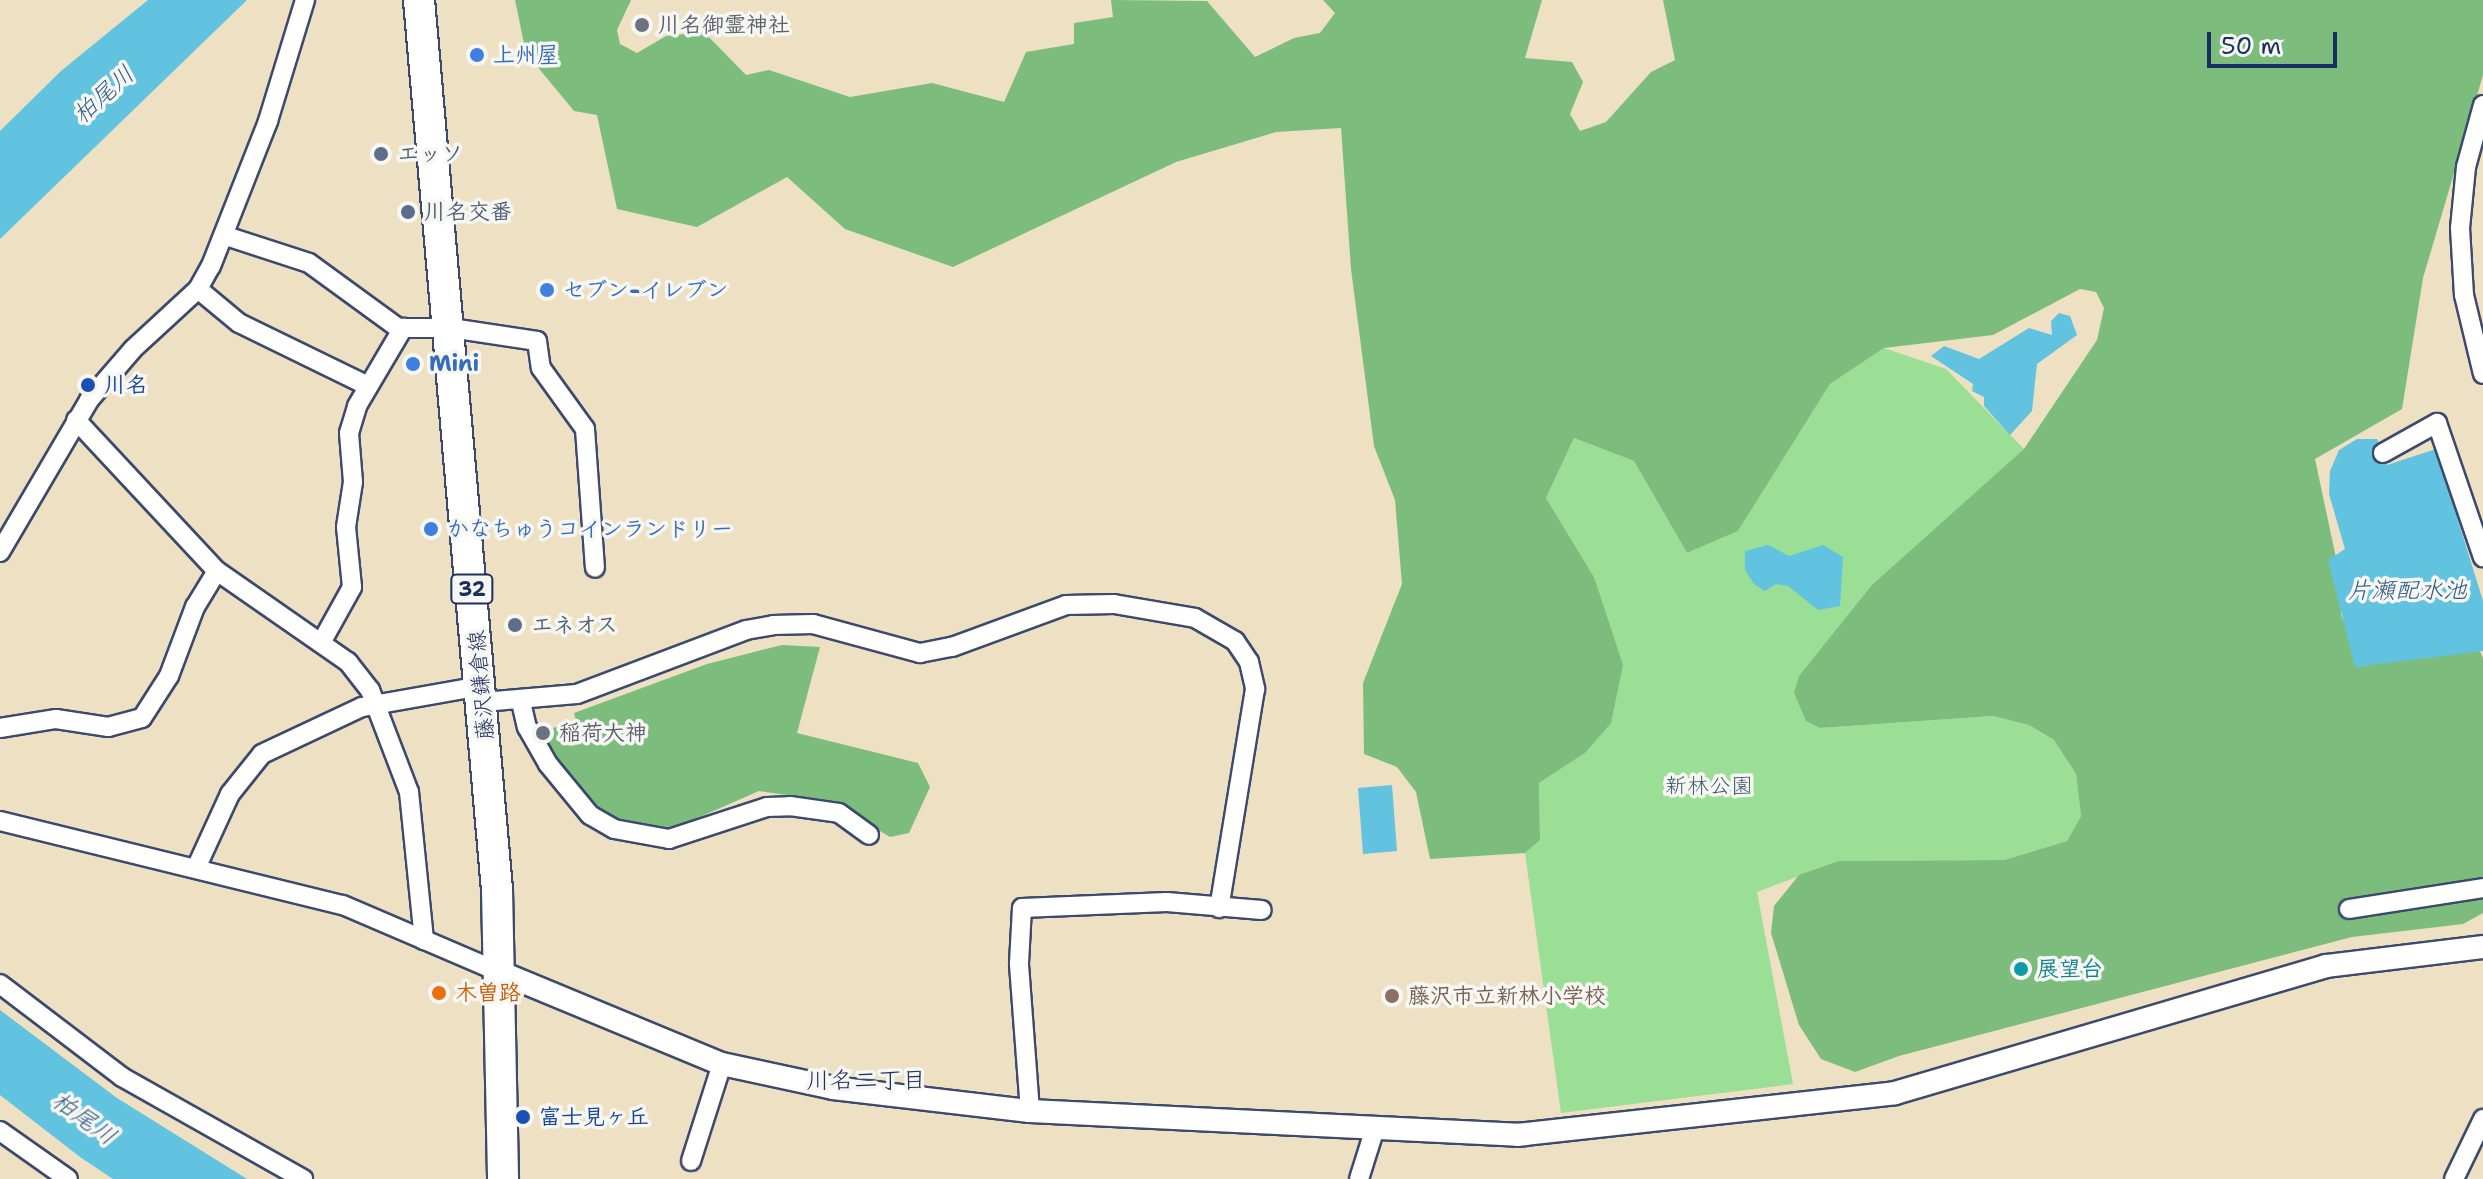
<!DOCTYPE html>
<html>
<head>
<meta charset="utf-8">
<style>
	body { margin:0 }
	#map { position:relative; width:2483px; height:1179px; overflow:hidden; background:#eee0c2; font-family:"Shantell Sans","Klee One",sans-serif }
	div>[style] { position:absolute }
	.green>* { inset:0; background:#9bde95 }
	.forest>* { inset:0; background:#7cbd7e }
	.water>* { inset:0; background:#61c3df }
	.roads { filter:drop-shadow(2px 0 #3b4a6d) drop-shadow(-2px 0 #3b4a6d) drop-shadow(0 2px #3b4a6d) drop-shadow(0 -2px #3b4a6d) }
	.minor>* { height:18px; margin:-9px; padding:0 9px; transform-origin:9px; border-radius:9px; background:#fff }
	.tertiary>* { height:22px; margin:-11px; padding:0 11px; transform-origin:11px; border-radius:11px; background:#fff }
	.primary>* { height:30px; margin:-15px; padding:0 15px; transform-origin:15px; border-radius:15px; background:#fff }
	.dots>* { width:22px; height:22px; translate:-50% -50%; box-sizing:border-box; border:4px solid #f6f6f2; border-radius:50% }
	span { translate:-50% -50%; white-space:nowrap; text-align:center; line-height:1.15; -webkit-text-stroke:7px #f6f6f2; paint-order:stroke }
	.shield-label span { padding:2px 6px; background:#f6f6f2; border:2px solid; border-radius:6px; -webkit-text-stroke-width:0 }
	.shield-label { font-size:20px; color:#1b2f5e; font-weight:700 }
	.worship-label { font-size:22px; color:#5b616d; font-weight:700 }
	.left { translate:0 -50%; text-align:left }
	.shop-label { font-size:22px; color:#366cbe; font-weight:700 }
	.service-label { font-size:22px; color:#4e5e75; font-weight:700 }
	.transit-label { font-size:22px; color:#164399; font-weight:700 }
	.street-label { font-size:22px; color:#1b2f5e }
	.park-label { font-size:22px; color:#3b5b6c }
	.culture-label { font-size:22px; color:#0d838f; font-weight:700 }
	.food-label { font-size:22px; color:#c56008; font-weight:700 }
	.education-label { font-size:22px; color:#785e54; font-weight:700 }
	.water-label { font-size:24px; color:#305b85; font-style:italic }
	.neighbourhood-label { font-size:24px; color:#1b2f5e }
	.scale { position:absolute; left:2207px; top:32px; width:130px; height:36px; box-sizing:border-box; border:4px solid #1b2f5e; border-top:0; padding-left:10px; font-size:24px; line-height:28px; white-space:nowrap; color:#1b2f5e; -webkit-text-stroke:6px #f6f6f2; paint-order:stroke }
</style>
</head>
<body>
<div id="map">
	<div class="green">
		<i style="clip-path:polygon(1884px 348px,1946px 369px,2024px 449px,1985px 486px,1820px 728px,1993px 716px,2029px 725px,2054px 740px,2076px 774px,2081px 816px,2067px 841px,2004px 860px,1839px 861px,1757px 892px,1793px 1084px,1561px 1113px,1525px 853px,1540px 840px,1539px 783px,1585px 753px,1594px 577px,1546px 498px,1574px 438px,1634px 461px,1687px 553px,1738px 531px,1830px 384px)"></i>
	</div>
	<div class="forest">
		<i style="clip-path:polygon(515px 0,631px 0,617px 30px,620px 44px,637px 53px,666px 36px,704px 32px,746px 75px,769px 70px,850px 97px,932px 83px,1004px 102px,1026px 52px,1074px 44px,1074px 23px,1113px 17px,1111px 0,1207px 1px,1255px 57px,1294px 38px,1320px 33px,1335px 13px,1323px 0,1542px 0,1525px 58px,1572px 62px,1583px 82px,1570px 114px,1580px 131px,1606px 122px,1651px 72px,1675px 60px,1663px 0,2483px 0,2483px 75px,2423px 278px,2402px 409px,2315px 459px,2342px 586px,2341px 615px,2357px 652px,2476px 643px,2483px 658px,2483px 913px,2463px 924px,2352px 937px,1899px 1056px,1855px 1072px,1821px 1059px,1799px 1025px,1771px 933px,1774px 906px,1799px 875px,1839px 861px,2004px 860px,2067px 841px,2081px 816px,2076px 774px,2054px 740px,2029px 725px,1993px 716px,1820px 728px,1806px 721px,1794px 693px,1799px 676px,1872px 585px,2024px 449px,2097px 340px,2104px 308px,2096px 292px,2080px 289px,1993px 335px,1884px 348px,1830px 384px,1738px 531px,1687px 553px,1634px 461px,1574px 438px,1546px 498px,1594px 577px,1623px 665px,1611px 723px,1585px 753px,1539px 783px,1540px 840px,1525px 853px,1430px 859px,1416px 792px,1397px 767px,1364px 754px,1363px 683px,1402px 584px,1395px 500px,1374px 446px,1351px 269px,1341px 128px,1276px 132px,1176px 162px,953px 267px,845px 229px,787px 177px,697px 227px,617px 209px,597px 115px,574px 111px,526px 53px)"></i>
		<i style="clip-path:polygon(782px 645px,820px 647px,797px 733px,918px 763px,930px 787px,909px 833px,890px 837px,830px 801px,759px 791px,670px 830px,613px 821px,573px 785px,533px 731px,577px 724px,574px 713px,707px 664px)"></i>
	</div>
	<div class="water">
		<i style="clip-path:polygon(148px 0,247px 0,0 239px,0 131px,61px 71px)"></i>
		<i style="clip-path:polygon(2059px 313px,2070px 316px,2077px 335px,2037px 364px,2032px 411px,2010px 435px,1984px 406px,1984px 397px,1972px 391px,1973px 384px,1931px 356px,1944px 346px,1979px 359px,2029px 328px,2052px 335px,2051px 321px)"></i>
		<i style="clip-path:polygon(2357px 439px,2377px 439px,2387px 465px,2436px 449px,2483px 601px,2483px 651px,2355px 667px,2328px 560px,2345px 549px,2329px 494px,2330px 471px,2339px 450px)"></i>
		<i style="clip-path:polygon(1768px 545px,1789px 556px,1823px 545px,1843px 557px,1840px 606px,1818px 610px,1788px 586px,1776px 584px,1765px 591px,1754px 584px,1745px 570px,1745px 551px)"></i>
		<i style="clip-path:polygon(1392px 785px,1397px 851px,1363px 854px,1358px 788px)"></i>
		<i style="clip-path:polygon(0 1010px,117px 1098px,247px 1179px,113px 1179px,80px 1157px,0 1095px)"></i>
	</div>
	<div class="roads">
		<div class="minor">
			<i style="left:2483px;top:105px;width:64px;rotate:105.3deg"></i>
			<i style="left:2466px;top:167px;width:61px;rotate:95.6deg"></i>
			<i style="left:2460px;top:228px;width:67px;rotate:86.6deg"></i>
			<i style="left:2464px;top:295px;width:81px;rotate:76.5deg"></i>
			<i style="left:226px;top:236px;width:87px;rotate:18deg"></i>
			<i style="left:309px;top:263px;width:110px;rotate:36.1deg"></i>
			<i style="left:398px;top:328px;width:53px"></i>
			<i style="left:451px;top:328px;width:87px;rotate:8.6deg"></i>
			<i style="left:537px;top:341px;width:27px;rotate:82deg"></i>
			<i style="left:541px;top:368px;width:75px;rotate:54.2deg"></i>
			<i style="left:585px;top:429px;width:139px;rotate:85.9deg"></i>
			<i style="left:198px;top:289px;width:53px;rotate:39.7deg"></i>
			<i style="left:239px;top:323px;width:144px;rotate:26deg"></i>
			<i style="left:76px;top:420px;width:207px;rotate:47deg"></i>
			<i style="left:217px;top:571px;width:160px;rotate:34.8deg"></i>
			<i style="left:348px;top:662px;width:36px;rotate:52deg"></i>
			<i style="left:370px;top:690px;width:109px;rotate:69.1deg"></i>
			<i style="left:409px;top:792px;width:149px;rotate:84.2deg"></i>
			<i style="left:2383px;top:453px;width:62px;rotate:-29.1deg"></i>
			<i style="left:2437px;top:423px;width:142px;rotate:71.1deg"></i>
			<i style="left:0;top:552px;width:176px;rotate:-59.6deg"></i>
			<i style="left:89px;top:400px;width:67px;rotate:-49.2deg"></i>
			<i style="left:133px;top:349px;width:88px;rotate:-42.7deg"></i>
			<i style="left:198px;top:289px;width:26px;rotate:-61deg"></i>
			<i style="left:211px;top:266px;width:156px;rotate:-68.5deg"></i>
			<i style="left:268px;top:121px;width:127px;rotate:-73deg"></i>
			<i style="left:321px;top:643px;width:64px;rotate:-61deg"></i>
			<i style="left:352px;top:587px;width:60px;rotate:-95.7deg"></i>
			<i style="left:346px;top:527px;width:46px;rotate:-81.2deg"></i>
			<i style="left:353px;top:482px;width:49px;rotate:-94.7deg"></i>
			<i style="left:349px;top:433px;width:28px;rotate:-73deg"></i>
			<i style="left:357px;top:406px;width:91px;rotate:-59.5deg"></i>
			<i style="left:483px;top:702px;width:94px;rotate:-4.9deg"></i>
			<i style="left:577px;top:694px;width:181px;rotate:-20.7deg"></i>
			<i style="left:746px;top:630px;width:27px;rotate:-10deg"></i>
			<i style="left:773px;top:625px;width:40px;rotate:-1.4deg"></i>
			<i style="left:813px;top:624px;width:111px;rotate:15.2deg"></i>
			<i style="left:920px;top:653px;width:33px;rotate:-11deg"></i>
			<i style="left:952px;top:647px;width:121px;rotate:-20.2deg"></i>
			<i style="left:1066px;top:605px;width:48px;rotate:-1.2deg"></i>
			<i style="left:1114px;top:604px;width:82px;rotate:9.8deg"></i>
			<i style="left:1195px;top:618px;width:46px;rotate:29.9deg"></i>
			<i style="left:1235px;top:641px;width:25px;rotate:56deg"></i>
			<i style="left:1249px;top:662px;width:28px;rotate:77deg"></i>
			<i style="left:1255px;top:689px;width:222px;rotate:99.3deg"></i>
			<i style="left:521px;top:702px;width:26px;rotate:77deg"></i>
			<i style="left:527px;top:727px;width:43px;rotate:60.4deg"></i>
			<i style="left:548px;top:764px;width:66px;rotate:50.5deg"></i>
			<i style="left:590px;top:815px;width:28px;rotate:30deg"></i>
			<i style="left:614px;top:829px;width:56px;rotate:10.3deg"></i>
			<i style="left:669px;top:839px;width:103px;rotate:-18.1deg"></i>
			<i style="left:767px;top:807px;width:23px;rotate:-2deg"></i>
			<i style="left:790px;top:806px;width:49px;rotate:8.1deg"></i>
			<i style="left:839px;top:813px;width:37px;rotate:36deg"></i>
			<i style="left:0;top:728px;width:57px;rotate:-9.1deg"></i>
			<i style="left:56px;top:719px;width:53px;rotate:8.7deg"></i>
			<i style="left:108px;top:727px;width:35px;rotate:-15deg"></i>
			<i style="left:142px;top:718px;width:50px;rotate:-57.3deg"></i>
			<i style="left:169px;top:676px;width:74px;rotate:-69.4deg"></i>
			<i style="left:195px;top:607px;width:42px;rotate:-58.6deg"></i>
			<i style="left:0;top:821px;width:353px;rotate:13.8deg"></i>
			<i style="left:343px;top:905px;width:173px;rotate:23.2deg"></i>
			<i style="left:197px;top:866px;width:79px;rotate:-65.4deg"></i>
			<i style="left:230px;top:794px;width:51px;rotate:-51.3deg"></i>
			<i style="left:262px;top:754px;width:110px;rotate:-25.2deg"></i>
			<i style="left:362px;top:707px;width:121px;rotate:-10deg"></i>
			<i style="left:2349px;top:909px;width:136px;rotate:-8.9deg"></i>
			<i style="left:0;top:984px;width:153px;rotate:37.3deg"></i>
			<i style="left:122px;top:1077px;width:208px;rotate:29.4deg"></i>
			<i style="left:1030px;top:1111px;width:148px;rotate:-94.3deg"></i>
			<i style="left:1019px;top:963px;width:55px;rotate:-86.9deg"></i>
			<i style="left:1022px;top:908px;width:145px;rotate:-2.4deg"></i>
			<i style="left:1167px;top:902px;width:95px;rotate:4.8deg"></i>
			<i style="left:0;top:1131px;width:83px;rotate:35.2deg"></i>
			<i style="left:691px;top:1161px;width:102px;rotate:-72.3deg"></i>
			<i style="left:1359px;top:1179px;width:50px;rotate:-72.6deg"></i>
			<i style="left:2454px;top:1179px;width:67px;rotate:-64.2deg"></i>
		</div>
		<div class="tertiary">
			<i style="left:502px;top:973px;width:238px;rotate:22.5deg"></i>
			<i style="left:722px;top:1064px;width:114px;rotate:12.2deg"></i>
			<i style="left:833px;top:1088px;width:198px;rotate:6.7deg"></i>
			<i style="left:1030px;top:1111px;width:488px;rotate:2.8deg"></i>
			<i style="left:1517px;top:1135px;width:380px;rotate:-6.3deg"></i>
			<i style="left:1895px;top:1093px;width:449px;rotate:-16.4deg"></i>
			<i style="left:2326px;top:966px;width:158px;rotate:-6.9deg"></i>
		</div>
		<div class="primary">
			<i style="left:419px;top:0;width:893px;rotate:84.99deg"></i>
			<i style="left:497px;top:890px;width:289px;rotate:88.8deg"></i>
		</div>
	</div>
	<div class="dots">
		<i style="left:642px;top:25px;background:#6b7280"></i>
		<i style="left:477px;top:55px;background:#3f7fe0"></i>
		<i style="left:381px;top:154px;background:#5c6f8a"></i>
		<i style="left:408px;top:212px;background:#5c6f8a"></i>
		<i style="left:547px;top:290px;background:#3f7fe0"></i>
		<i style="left:413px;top:364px;background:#3f7fe0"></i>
		<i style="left:88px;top:385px;background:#1a4fb4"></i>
		<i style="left:431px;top:529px;background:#3f7fe0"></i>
		<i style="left:515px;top:625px;background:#5c6f8a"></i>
		<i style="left:543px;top:733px;background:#6b7280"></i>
		<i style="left:2021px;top:969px;background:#0f9aa8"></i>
		<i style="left:439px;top:993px;background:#e8710a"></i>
		<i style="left:1392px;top:996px;background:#8d6e63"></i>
		<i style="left:523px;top:1117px;background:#1a4fb4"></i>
	</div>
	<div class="shield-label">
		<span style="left:472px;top:589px">32</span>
	</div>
	<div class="worship-label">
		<span class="left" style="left:658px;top:25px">川名御霊神社</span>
		<span class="left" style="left:559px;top:733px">稲荷大神</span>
	</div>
	<div class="shop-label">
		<span class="left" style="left:493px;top:55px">上州屋</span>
		<span class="left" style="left:563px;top:290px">セブン-イレブン</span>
		<span class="left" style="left:429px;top:364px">Mini</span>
		<span class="left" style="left:447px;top:529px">かなちゅうコインランドリー</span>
	</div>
	<div class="service-label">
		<span class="left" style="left:397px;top:154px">エッソ</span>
		<span class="left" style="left:424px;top:212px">川名交番</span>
		<span class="left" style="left:531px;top:625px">エネオス</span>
	</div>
	<div class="transit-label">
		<span class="left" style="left:104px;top:385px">川名</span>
		<span class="left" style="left:539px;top:1117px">富士見ヶ丘</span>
	</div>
	<div class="street-label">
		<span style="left:481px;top:685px;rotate:-95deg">藤沢鎌倉線</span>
	</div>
	<div class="park-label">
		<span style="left:1709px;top:786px">新林公園</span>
	</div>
	<div class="culture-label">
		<span class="left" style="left:2037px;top:969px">展望台</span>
	</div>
	<div class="food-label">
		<span class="left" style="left:455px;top:993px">木曽路</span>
	</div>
	<div class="education-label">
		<span class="left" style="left:1408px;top:996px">藤沢市立新林小学校</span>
	</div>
	<div class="water-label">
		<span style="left:104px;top:95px;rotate:-42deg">柏尾川</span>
		<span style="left:2407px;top:591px">片瀬配水池</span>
		<span style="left:84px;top:1119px;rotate:36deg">柏尾川</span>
	</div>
	<div class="neighbourhood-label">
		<span style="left:866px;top:1081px">川名二丁目</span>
	</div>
	<div class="scale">50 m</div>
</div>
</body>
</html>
